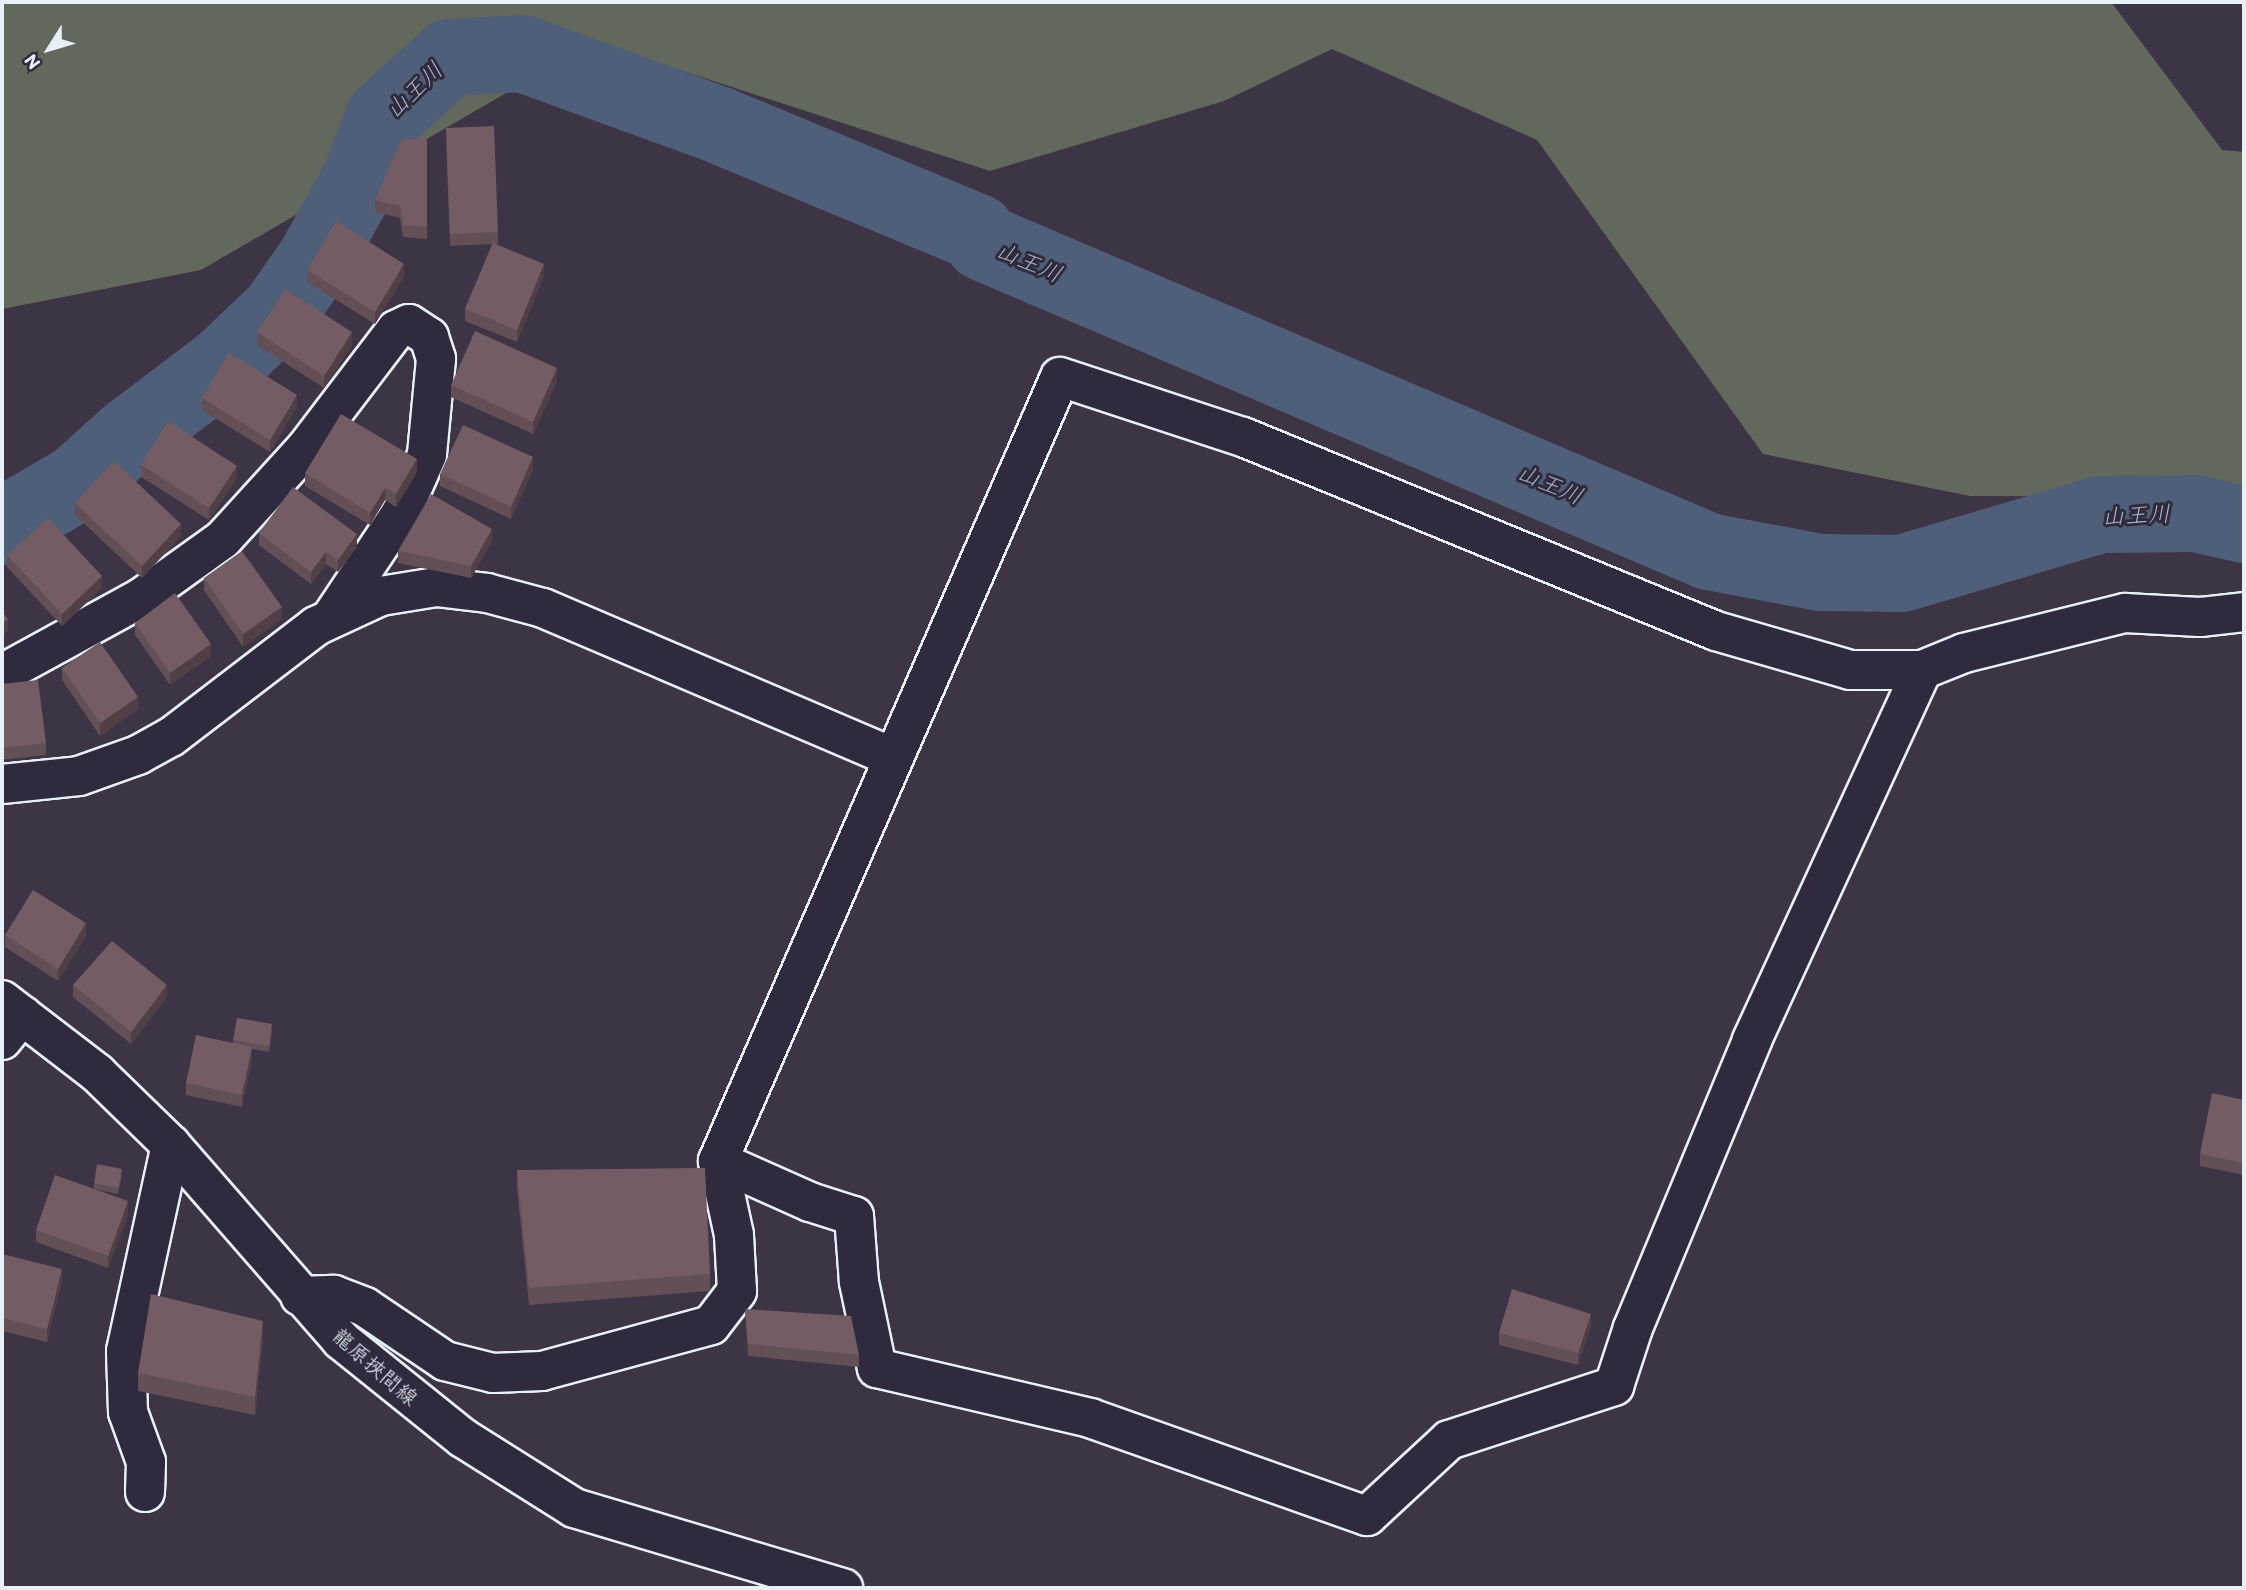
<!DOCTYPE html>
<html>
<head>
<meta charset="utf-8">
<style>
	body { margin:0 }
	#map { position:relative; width:2246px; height:1590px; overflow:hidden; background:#3d3445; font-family:Itim,"Klee One",sans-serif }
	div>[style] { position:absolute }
	.green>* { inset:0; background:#62695c }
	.river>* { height:77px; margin:-38.5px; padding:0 38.5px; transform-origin:38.5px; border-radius:38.5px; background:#4f5e79 }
	.roads { filter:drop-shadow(2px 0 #e8f1f8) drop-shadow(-2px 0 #e8f1f8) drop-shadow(0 2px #e8f1f8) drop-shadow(0 -2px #e8f1f8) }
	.minor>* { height:38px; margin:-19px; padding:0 19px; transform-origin:19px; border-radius:19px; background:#2f2a3d }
	.major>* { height:38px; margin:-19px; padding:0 19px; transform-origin:19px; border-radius:19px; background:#2f2a3d }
	.wall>* { inset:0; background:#634f56 }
	.shaded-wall>* { inset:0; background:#504046 }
	.building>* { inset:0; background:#735c64 }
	span { translate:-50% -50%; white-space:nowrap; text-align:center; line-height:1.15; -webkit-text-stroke:6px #2f2a3d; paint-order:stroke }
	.street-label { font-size:21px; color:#e8f1f8 }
	.water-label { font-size:23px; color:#abb6c5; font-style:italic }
	.frame { position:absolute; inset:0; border:4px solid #e8f1f8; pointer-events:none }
	.north { position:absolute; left:14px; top:14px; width:70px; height:70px; -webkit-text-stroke:5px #2f2a3d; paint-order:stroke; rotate:233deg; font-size:19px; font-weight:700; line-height:28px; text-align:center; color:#e8f1f8 }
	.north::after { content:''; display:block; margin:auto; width:24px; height:32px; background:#e8f1f8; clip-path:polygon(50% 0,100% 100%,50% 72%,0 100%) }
</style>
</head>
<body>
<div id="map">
	<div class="green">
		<i style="clip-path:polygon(2px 2px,2111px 2px,2222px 150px,2244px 152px,2244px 497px,1970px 496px,1763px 454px,1537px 140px,1332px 49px,1224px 101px,990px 171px,594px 42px,201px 270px,2px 309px)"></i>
	</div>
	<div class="river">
		<i style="left:2px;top:526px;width:87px;rotate:-30.4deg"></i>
		<i style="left:77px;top:482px;width:69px;rotate:-42deg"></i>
		<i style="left:128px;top:436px;width:118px;rotate:-37.1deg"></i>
		<i style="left:222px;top:365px;width:77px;rotate:-43.4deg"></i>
		<i style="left:278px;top:312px;width:65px;rotate:-55.1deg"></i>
		<i style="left:315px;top:259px;width:90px;rotate:-60.9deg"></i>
		<i style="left:359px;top:180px;width:67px;rotate:-69.1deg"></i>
		<i style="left:383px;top:117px;width:89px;rotate:-42.3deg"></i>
		<i style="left:449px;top:57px;width:73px;rotate:-3.1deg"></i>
		<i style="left:522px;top:53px;width:208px;rotate:20deg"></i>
		<i style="left:717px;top:124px;width:281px;rotate:22.6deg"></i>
		<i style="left:976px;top:232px;width:12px;rotate:55deg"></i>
		<i style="left:983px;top:242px;width:788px;rotate:23.08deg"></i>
		<i style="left:1708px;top:551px;width:114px;rotate:10.6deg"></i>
		<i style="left:1820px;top:572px;width:81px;rotate:0.7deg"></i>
		<i style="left:1901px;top:573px;width:208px;rotate:-16.5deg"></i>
		<i style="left:2100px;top:514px;width:95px;rotate:-0.6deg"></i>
		<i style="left:2195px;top:513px;width:50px;rotate:12.7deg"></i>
	</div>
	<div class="roads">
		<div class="minor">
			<i style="left:2px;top:674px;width:158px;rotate:-28.7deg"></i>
			<i style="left:141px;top:598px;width:101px;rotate:-35.7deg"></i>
			<i style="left:223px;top:539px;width:123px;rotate:-47.6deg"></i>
			<i style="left:306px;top:448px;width:148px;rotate:-52.7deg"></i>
			<i style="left:396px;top:330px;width:14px;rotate:-25deg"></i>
			<i style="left:409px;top:324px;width:24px;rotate:33deg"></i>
			<i style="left:429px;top:337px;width:23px;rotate:72deg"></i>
			<i style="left:436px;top:359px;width:96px;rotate:95.4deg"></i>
			<i style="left:427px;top:455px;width:64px;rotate:114.1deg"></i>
			<i style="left:401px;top:513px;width:126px;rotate:123.7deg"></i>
			<i style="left:2px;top:784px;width:77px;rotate:-5.9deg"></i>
			<i style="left:79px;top:776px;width:63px;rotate:-19.6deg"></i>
			<i style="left:138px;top:755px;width:38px;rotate:-29deg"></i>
			<i style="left:171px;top:737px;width:183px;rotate:-37.4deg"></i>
			<i style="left:316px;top:626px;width:72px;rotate:-24.8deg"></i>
			<i style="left:381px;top:596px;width:56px;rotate:-9.3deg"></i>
			<i style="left:436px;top:587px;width:51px;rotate:6.7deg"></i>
			<i style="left:487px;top:593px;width:58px;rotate:15deg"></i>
			<i style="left:543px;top:608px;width:379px;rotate:23.1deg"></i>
			<i style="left:2px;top:1040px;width:32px;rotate:-51deg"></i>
			<i style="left:718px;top:1161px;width:101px;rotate:24deg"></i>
			<i style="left:810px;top:1202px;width:46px;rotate:17.7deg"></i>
			<i style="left:854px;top:1216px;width:66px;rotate:85.7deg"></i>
			<i style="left:859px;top:1282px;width:88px;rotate:78.2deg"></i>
			<i style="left:877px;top:1368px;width:219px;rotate:13.2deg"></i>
			<i style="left:1090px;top:1418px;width:294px;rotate:19.5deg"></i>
			<i style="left:1367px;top:1516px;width:112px;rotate:-42.8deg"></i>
			<i style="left:1449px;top:1440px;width:174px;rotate:-18.1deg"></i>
			<i style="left:1614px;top:1386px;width:61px;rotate:-71.9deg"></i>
			<i style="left:1633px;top:1328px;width:312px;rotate:-67.5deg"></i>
			<i style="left:1752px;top:1040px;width:407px;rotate:-65.3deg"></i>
			<i style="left:300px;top:1296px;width:34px;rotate:-2deg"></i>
			<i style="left:334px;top:1295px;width:33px;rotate:21deg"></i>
			<i style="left:365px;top:1307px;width:97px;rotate:34deg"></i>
			<i style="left:445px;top:1361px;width:49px;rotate:14deg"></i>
			<i style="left:493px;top:1373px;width:49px;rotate:-2.3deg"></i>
			<i style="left:542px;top:1371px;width:175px;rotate:-15.2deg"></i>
			<i style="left:711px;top:1325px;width:43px;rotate:-52.6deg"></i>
			<i style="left:737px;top:1291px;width:56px;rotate:-93.1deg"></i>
			<i style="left:734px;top:1235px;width:76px;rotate:-102.2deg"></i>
			<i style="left:718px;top:1161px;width:855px;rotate:-66.43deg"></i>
			<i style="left:1060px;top:377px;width:193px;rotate:18.2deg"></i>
			<i style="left:1243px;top:437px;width:511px;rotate:22.3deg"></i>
			<i style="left:1716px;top:631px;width:140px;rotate:16.2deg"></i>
			<i style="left:1850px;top:670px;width:72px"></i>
			<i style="left:1922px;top:670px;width:45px;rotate:-22deg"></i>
			<i style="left:1964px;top:653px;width:166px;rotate:-14deg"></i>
			<i style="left:2125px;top:613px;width:75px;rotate:3.1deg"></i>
			<i style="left:2200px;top:617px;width:44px;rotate:-6.5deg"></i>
			<i style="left:145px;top:1492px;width:30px;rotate:-88deg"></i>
			<i style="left:146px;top:1462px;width:53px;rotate:-109.8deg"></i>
			<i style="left:128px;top:1412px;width:61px;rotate:-91.9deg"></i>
			<i style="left:126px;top:1351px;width:211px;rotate:-77.7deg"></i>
		</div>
		<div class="major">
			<i style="left:2px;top:1000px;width:120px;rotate:37.5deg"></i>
			<i style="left:97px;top:1073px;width:103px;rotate:44.2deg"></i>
			<i style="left:171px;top:1145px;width:259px;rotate:48.9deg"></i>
			<i style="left:341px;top:1340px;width:156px;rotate:38.8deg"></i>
			<i style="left:463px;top:1438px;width:131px;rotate:32.2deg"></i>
			<i style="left:574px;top:1508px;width:281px;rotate:16.6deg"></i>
		</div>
	</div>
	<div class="wall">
		<i style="clip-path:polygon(427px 138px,427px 239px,403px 237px,400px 218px,375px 212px,375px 200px)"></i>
		<i style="clip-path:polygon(446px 140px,498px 232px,498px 244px,496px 244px,544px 276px,517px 342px,465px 321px,465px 309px,492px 244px,450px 246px)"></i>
		<i style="clip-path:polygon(307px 270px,404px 276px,375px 324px,307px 282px)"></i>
		<i style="clip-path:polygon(257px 332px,352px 345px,324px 388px,257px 345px)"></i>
		<i style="clip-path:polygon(557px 381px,533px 434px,451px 397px,451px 385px)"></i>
		<i style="clip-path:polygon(202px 398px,297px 407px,270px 452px,202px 410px)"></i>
		<i style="clip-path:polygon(141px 465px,237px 478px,209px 520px,141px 477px)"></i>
		<i style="clip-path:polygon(533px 470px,511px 519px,440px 486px,440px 474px)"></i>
		<i style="clip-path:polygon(417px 472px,396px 507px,385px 500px,370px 525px,305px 486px,305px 473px)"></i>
		<i style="clip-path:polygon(75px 503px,181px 536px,142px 578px,75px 515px)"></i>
		<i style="clip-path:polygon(259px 533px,357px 547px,338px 572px,326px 564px,311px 584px,259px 545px)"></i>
		<i style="clip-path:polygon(492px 541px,471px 578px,398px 563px,398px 551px)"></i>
		<i style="clip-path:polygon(7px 555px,102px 588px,62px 626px,7px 567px)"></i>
		<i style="clip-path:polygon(204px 578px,282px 619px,243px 647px,204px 590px)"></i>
		<i style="clip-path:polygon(135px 623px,211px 656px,170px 685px,135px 635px)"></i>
		<i style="clip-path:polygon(62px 668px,138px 709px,100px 736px,62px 680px)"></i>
		<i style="clip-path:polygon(2px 684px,46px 743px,46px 755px,2px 760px)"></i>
		<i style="clip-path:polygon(5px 935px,86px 936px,58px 981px,5px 947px)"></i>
		<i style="clip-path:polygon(73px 985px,167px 997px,131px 1044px,73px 997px)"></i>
		<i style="clip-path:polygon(272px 1030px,269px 1052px,252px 1049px,252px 1060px,242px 1107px,186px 1095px,186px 1083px,233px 1043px,233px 1040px)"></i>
		<i style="clip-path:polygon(2244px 1100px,2244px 1175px,2200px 1166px,2200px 1154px)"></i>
		<i style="clip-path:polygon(517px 1170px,710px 1274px,710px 1291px,529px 1305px,517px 1188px)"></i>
		<i style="clip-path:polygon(122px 1175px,118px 1194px,94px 1189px,94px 1183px)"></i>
		<i style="clip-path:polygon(128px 1214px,108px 1268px,36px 1242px,36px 1230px)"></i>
		<i style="clip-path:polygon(2px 1254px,62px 1281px,47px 1342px,2px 1331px)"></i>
		<i style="clip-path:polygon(745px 1309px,859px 1355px,859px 1367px,748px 1356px)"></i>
		<i style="clip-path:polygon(1591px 1326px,1578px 1365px,1499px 1345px,1499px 1333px)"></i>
		<i style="clip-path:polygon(263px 1339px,255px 1415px,138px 1391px,138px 1373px)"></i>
	</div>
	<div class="shaded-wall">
		<i style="clip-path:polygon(404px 264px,404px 276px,375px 324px,375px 312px)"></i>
		<i style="clip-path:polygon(544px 264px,544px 276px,517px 342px,517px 330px)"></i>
		<i style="clip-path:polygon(352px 332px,352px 345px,324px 388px,324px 376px)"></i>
		<i style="clip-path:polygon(557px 368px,557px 381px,533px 434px,533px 422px)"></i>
		<i style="clip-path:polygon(297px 395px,297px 407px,270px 452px,270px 440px)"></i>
		<i style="clip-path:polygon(533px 457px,533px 470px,511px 519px,511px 507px)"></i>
		<i style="clip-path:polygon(417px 459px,417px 472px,396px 507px,396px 494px)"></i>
		<i style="clip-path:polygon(237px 466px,237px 478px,209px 520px,209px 508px)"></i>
		<i style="clip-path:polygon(385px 488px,385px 500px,370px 525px,370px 513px)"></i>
		<i style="clip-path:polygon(181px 524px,181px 536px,142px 578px,142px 566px)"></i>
		<i style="clip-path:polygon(492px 529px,492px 541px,471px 578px,471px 566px)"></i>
		<i style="clip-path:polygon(357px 534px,357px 547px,338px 572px,338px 560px)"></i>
		<i style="clip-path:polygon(326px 552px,326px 564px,311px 584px,311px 572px)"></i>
		<i style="clip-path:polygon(102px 576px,102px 588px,62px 626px,62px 614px)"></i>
		<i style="clip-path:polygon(282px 607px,282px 619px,243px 647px,243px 634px)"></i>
		<i style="clip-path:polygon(8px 619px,8px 631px,2px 636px,2px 624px)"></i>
		<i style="clip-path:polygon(211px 644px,211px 656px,170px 685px,170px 673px)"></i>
		<i style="clip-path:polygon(138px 697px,138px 709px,100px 736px,100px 723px)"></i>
		<i style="clip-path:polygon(86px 923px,86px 936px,58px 981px,58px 969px)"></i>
		<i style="clip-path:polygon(167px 985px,167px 997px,131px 1044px,131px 1032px)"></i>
		<i style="clip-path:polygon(252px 1047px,252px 1060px,242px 1107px,242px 1095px)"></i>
		<i style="clip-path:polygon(128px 1201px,128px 1214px,108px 1268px,108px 1256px)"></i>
		<i style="clip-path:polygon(62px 1269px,62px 1281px,47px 1342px,47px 1329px)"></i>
		<i style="clip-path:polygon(1591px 1314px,1591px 1326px,1578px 1365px,1578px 1353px)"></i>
		<i style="clip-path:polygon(263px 1321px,263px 1339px,255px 1415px,255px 1397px)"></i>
	</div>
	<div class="building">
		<i style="clip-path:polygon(494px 126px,498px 232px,450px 234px,446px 128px)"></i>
		<i style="clip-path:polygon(427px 138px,427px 227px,403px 225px,400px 206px,375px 200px,401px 140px)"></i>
		<i style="clip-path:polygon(336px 221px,404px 264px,375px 312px,307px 270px)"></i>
		<i style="clip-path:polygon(493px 243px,544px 264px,517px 330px,465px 309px)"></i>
		<i style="clip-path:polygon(285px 289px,352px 332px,324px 376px,257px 332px)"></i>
		<i style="clip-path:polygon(475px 331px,557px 368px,533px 422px,451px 385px)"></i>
		<i style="clip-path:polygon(229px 353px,297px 395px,270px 440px,202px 398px)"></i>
		<i style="clip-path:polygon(341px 414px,417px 459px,396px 494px,385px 488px,370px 513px,305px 473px)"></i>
		<i style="clip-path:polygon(168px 421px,237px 466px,209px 508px,141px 465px)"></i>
		<i style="clip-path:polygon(463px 425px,533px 457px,511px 507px,440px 474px)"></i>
		<i style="clip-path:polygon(114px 461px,181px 524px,142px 566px,75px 503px)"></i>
		<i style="clip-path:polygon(293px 487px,357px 534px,338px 560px,326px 552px,311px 572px,259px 533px)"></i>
		<i style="clip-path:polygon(431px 494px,492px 529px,471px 566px,398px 551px)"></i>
		<i style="clip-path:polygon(48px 518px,102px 576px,62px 614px,7px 555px)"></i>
		<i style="clip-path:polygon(242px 551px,282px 607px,243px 634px,204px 578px)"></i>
		<i style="clip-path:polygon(175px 593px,211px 644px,170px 673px,135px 623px)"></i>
		<i style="clip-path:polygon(2px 612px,8px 619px,2px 624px)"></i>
		<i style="clip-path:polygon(100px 642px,138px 697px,100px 723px,62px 668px)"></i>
		<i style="clip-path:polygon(38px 680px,46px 743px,2px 748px,2px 684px)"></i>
		<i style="clip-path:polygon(33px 890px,86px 923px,58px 969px,5px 935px)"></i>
		<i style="clip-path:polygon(112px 941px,167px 985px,131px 1032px,73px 985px)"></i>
		<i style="clip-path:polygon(237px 1018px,272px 1024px,269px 1046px,233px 1040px)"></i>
		<i style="clip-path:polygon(196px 1035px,252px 1047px,242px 1095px,186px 1083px)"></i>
		<i style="clip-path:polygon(2212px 1093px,2244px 1100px,2244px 1163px,2200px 1154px)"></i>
		<i style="clip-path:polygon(97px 1164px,122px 1169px,118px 1188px,94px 1183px)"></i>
		<i style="clip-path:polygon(705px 1168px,710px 1274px,529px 1288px,517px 1170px)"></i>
		<i style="clip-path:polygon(55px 1175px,128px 1201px,108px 1256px,36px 1230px)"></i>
		<i style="clip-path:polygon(2px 1254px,62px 1269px,47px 1329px,2px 1318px)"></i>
		<i style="clip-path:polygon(1512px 1289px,1591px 1314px,1578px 1353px,1499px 1333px)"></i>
		<i style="clip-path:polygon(151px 1294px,263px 1321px,255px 1397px,138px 1373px)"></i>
		<i style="clip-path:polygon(745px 1309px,851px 1316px,859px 1355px,748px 1344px)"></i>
	</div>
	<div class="street-label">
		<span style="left:375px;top:1367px;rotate:41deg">龍原挾間線</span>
	</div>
	<div class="water-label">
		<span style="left:414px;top:90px;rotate:-44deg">山王川</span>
		<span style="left:1029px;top:262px;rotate:23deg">山王川</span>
		<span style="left:1550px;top:484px;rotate:23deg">山王川</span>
		<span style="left:2136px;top:515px;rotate:-3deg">山王川</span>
	</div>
	<div class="frame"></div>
	<div class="north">N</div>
</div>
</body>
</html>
